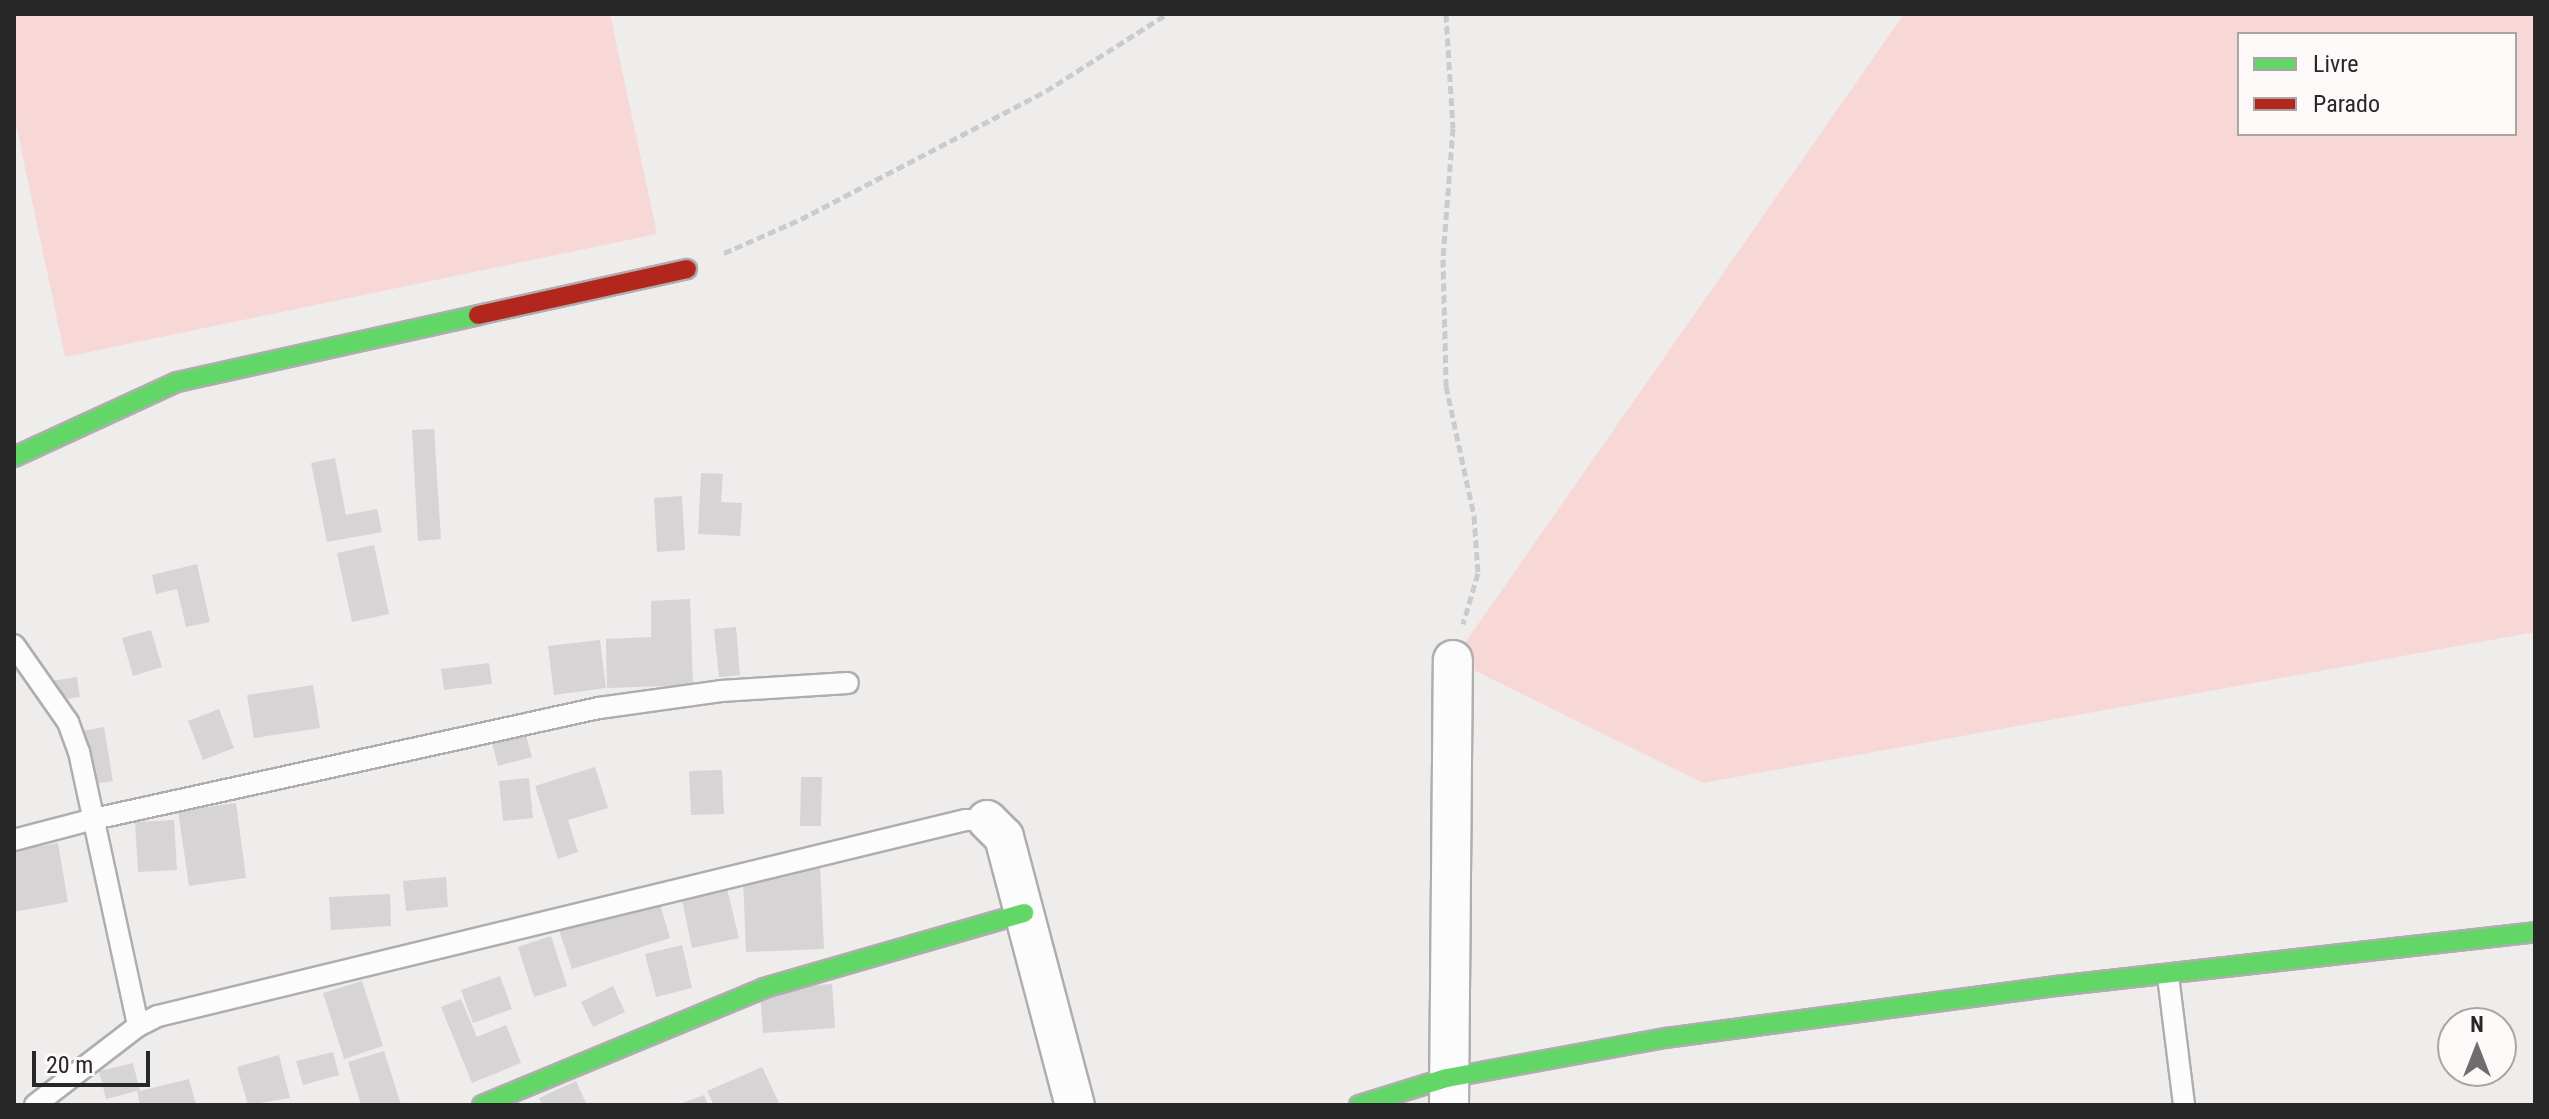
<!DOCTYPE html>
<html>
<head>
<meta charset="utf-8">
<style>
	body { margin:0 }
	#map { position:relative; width:2549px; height:1119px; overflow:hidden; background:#efecec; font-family:"Roboto Condensed",sans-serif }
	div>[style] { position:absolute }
	.green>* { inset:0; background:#f8d8d6 }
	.building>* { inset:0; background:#d6d4d4 }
	.path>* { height:5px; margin-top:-2.5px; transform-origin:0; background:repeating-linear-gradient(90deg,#cccbcb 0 8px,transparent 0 12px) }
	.roads { filter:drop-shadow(2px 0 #afadad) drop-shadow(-2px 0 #afadad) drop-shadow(0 2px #afadad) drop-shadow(0 -2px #afadad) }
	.lane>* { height:20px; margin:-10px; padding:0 10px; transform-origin:10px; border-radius:10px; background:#fdfcfc }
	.street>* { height:38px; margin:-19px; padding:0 19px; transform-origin:19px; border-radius:19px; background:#fdfcfc }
	.fast>* { height:18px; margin:-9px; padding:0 9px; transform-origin:9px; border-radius:9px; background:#63d668 }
	.jam>* { height:18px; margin:-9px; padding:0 9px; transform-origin:9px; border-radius:9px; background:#b3261e }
	span { translate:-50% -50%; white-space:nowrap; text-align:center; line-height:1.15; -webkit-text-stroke:6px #fdf9f8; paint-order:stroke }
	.frame { position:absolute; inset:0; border:16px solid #282727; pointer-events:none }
	.legend { position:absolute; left:2237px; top:32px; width:280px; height:104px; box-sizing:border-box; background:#fdf9f8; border:2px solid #a8a5a4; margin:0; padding:10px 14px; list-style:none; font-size:24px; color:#282727 }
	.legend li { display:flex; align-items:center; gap:16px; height:40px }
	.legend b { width:40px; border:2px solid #a8a5a4 }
	.north { position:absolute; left:2437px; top:1007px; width:80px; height:80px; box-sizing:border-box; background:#fdf9f8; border:2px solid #a8a5a4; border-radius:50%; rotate:0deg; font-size:22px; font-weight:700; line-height:32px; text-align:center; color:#282727 }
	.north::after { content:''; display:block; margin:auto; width:28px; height:36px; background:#6e6c6c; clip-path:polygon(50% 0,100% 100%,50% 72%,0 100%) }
	.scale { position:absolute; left:32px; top:1051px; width:118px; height:36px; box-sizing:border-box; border:4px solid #282727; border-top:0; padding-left:10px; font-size:24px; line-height:28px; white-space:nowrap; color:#282727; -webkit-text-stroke:6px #fdf9f8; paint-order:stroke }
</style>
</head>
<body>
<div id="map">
	<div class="green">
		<i style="clip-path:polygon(14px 14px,610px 14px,657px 234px,65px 357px,14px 115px)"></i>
		<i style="clip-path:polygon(evenodd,1904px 14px,2535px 14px,2535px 632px,1703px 783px,1453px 660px,1904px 14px,2239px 34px,2515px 34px,2515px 134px,2239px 134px,2239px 34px)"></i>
	</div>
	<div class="building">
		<i style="clip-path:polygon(434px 429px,441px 539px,418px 541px,412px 430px)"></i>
		<i style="clip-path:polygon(335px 458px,346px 515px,377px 509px,382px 532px,327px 542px,311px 463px)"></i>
		<i style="clip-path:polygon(701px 473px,723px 474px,721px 502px,742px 503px,740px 536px,698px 534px)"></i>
		<i style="clip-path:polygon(682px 496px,685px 550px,657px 552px,654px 498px)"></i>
		<i style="clip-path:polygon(374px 545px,389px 614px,352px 622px,337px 553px)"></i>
		<i style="clip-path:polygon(197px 564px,210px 622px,186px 627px,177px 589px,156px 594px,152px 575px)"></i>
		<i style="clip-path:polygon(690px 599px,693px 685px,607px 688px,606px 639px,651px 637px,651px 601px)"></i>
		<i style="clip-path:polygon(736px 627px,740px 675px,719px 677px,714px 629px)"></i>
		<i style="clip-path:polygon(151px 630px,162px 667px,133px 676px,122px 638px)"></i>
		<i style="clip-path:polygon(600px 640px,606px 688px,554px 695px,548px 646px)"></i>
		<i style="clip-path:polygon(489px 663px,492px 684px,444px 690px,441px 669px)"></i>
		<i style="clip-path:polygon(77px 677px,80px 697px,54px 701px,51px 681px)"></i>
		<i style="clip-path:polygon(313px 685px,320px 728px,254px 738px,247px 695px)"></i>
		<i style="clip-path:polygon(219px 709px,234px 748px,203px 760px,188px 721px)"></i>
		<i style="clip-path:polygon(104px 727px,113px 781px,82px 786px,72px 733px)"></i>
		<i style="clip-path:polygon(526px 735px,532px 757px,498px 766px,492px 743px)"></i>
		<i style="clip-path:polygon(595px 767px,608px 808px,568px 820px,578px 852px,558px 859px,535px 786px)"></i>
		<i style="clip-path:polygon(722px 770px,724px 814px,691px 815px,689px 771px)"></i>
		<i style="clip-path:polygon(801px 777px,822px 777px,821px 826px,800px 826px)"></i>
		<i style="clip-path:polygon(529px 778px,533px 818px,503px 821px,499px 781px)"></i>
		<i style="clip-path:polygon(236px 803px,246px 878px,189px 886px,178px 811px)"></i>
		<i style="clip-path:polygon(174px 820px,177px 870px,138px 872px,135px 822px)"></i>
		<i style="clip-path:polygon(58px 843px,68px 902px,14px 912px,14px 851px)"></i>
		<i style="clip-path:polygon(820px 866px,824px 949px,746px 952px,743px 877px,780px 868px)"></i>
		<i style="clip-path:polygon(446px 877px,448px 907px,406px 911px,403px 881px)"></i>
		<i style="clip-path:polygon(726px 885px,739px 938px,692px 948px,681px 895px)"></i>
		<i style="clip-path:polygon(390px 894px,391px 926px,331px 930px,329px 897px)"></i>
		<i style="clip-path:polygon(658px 898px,670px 938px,572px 969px,559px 930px)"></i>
		<i style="clip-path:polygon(551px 936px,567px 986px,534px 997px,518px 947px)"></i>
		<i style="clip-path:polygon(682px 945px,692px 988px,656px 997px,645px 954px)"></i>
		<i style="clip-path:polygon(500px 976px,512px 1009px,473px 1023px,461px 990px)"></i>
		<i style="clip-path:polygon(362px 981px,383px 1046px,344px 1059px,323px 993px)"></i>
		<i style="clip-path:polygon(832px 984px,835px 1028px,763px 1033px,760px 989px)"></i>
		<i style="clip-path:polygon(613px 986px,625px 1012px,593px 1027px,581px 1002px)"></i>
		<i style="clip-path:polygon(461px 999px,477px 1037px,506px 1025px,521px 1063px,472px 1083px,441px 1007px)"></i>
		<i style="clip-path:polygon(384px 1051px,401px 1105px,361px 1105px,348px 1062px)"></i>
		<i style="clip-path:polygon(333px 1052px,339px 1075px,303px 1085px,296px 1061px)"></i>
		<i style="clip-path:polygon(279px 1055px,290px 1098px,248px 1105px,237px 1067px)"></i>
		<i style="clip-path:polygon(133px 1063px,140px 1091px,189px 1079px,196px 1105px,140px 1105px,137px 1091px,106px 1099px,99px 1071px)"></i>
		<i style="clip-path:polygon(762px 1067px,780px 1105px,714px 1105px,707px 1091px)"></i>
		<i style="clip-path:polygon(576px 1081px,587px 1105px,543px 1105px,539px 1098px)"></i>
		<i style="clip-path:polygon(704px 1095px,708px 1105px,677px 1105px)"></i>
	</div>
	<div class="path">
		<i style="left:1446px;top:14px;width:114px;rotate:86.5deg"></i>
		<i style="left:1453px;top:128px;width:131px;rotate:94.4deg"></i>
		<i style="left:1443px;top:259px;width:127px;rotate:88.6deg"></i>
		<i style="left:1446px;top:386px;width:133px;rotate:77.8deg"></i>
		<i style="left:1474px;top:516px;width:57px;rotate:86deg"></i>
		<i style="left:1478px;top:573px;width:53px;rotate:106.4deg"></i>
		<i style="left:724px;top:253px;width:84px;rotate:-23.8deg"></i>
		<i style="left:801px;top:219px;width:276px;rotate:-27.6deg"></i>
		<i style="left:1046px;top:91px;width:143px;rotate:-32.5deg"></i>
	</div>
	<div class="roads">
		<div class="lane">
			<i style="left:14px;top:645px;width:94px;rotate:55deg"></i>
			<i style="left:68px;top:722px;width:32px;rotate:70deg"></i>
			<i style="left:79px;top:752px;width:280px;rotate:77.8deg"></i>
			<i style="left:14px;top:840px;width:83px;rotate:-14.7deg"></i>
			<i style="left:94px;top:819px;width:517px;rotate:-12.4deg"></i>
			<i style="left:599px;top:708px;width:123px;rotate:-7.9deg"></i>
			<i style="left:721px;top:691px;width:127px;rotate:-3.6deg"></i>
			<i style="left:2168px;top:976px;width:130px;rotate:82.9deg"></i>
			<i style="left:35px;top:1105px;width:130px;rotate:-37.5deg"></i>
			<i style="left:138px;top:1026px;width:22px;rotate:-27deg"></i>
			<i style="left:158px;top:1016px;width:831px;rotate:-13.64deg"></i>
			<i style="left:966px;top:820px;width:21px"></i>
		</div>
		<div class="street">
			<i style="left:987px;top:820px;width:24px;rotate:45deg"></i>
			<i style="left:1004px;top:837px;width:277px;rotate:75.2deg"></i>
			<i style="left:1449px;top:1105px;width:445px;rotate:-89.5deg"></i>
		</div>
		<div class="fast">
			<i style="left:14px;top:457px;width:179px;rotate:-24.7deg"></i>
			<i style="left:177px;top:382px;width:308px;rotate:-12.5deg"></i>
			<i style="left:482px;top:1105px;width:305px;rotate:-22.5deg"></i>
			<i style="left:764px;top:988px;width:271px;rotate:-16.1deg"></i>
			<i style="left:1359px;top:1105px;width:92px;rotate:-17.1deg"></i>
			<i style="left:1447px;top:1078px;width:223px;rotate:-10.4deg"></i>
			<i style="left:1666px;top:1038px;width:393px;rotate:-7.6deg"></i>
			<i style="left:2056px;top:986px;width:482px;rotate:-6.4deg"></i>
		</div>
		<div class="jam">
			<i style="left:478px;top:315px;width:214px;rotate:-12.4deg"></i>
		</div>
	</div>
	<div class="frame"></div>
	<ul class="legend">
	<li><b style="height:10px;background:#63d668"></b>Livre</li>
	<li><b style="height:10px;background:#b3261e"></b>Parado</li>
	</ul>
	<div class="north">N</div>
	<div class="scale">20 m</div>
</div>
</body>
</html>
